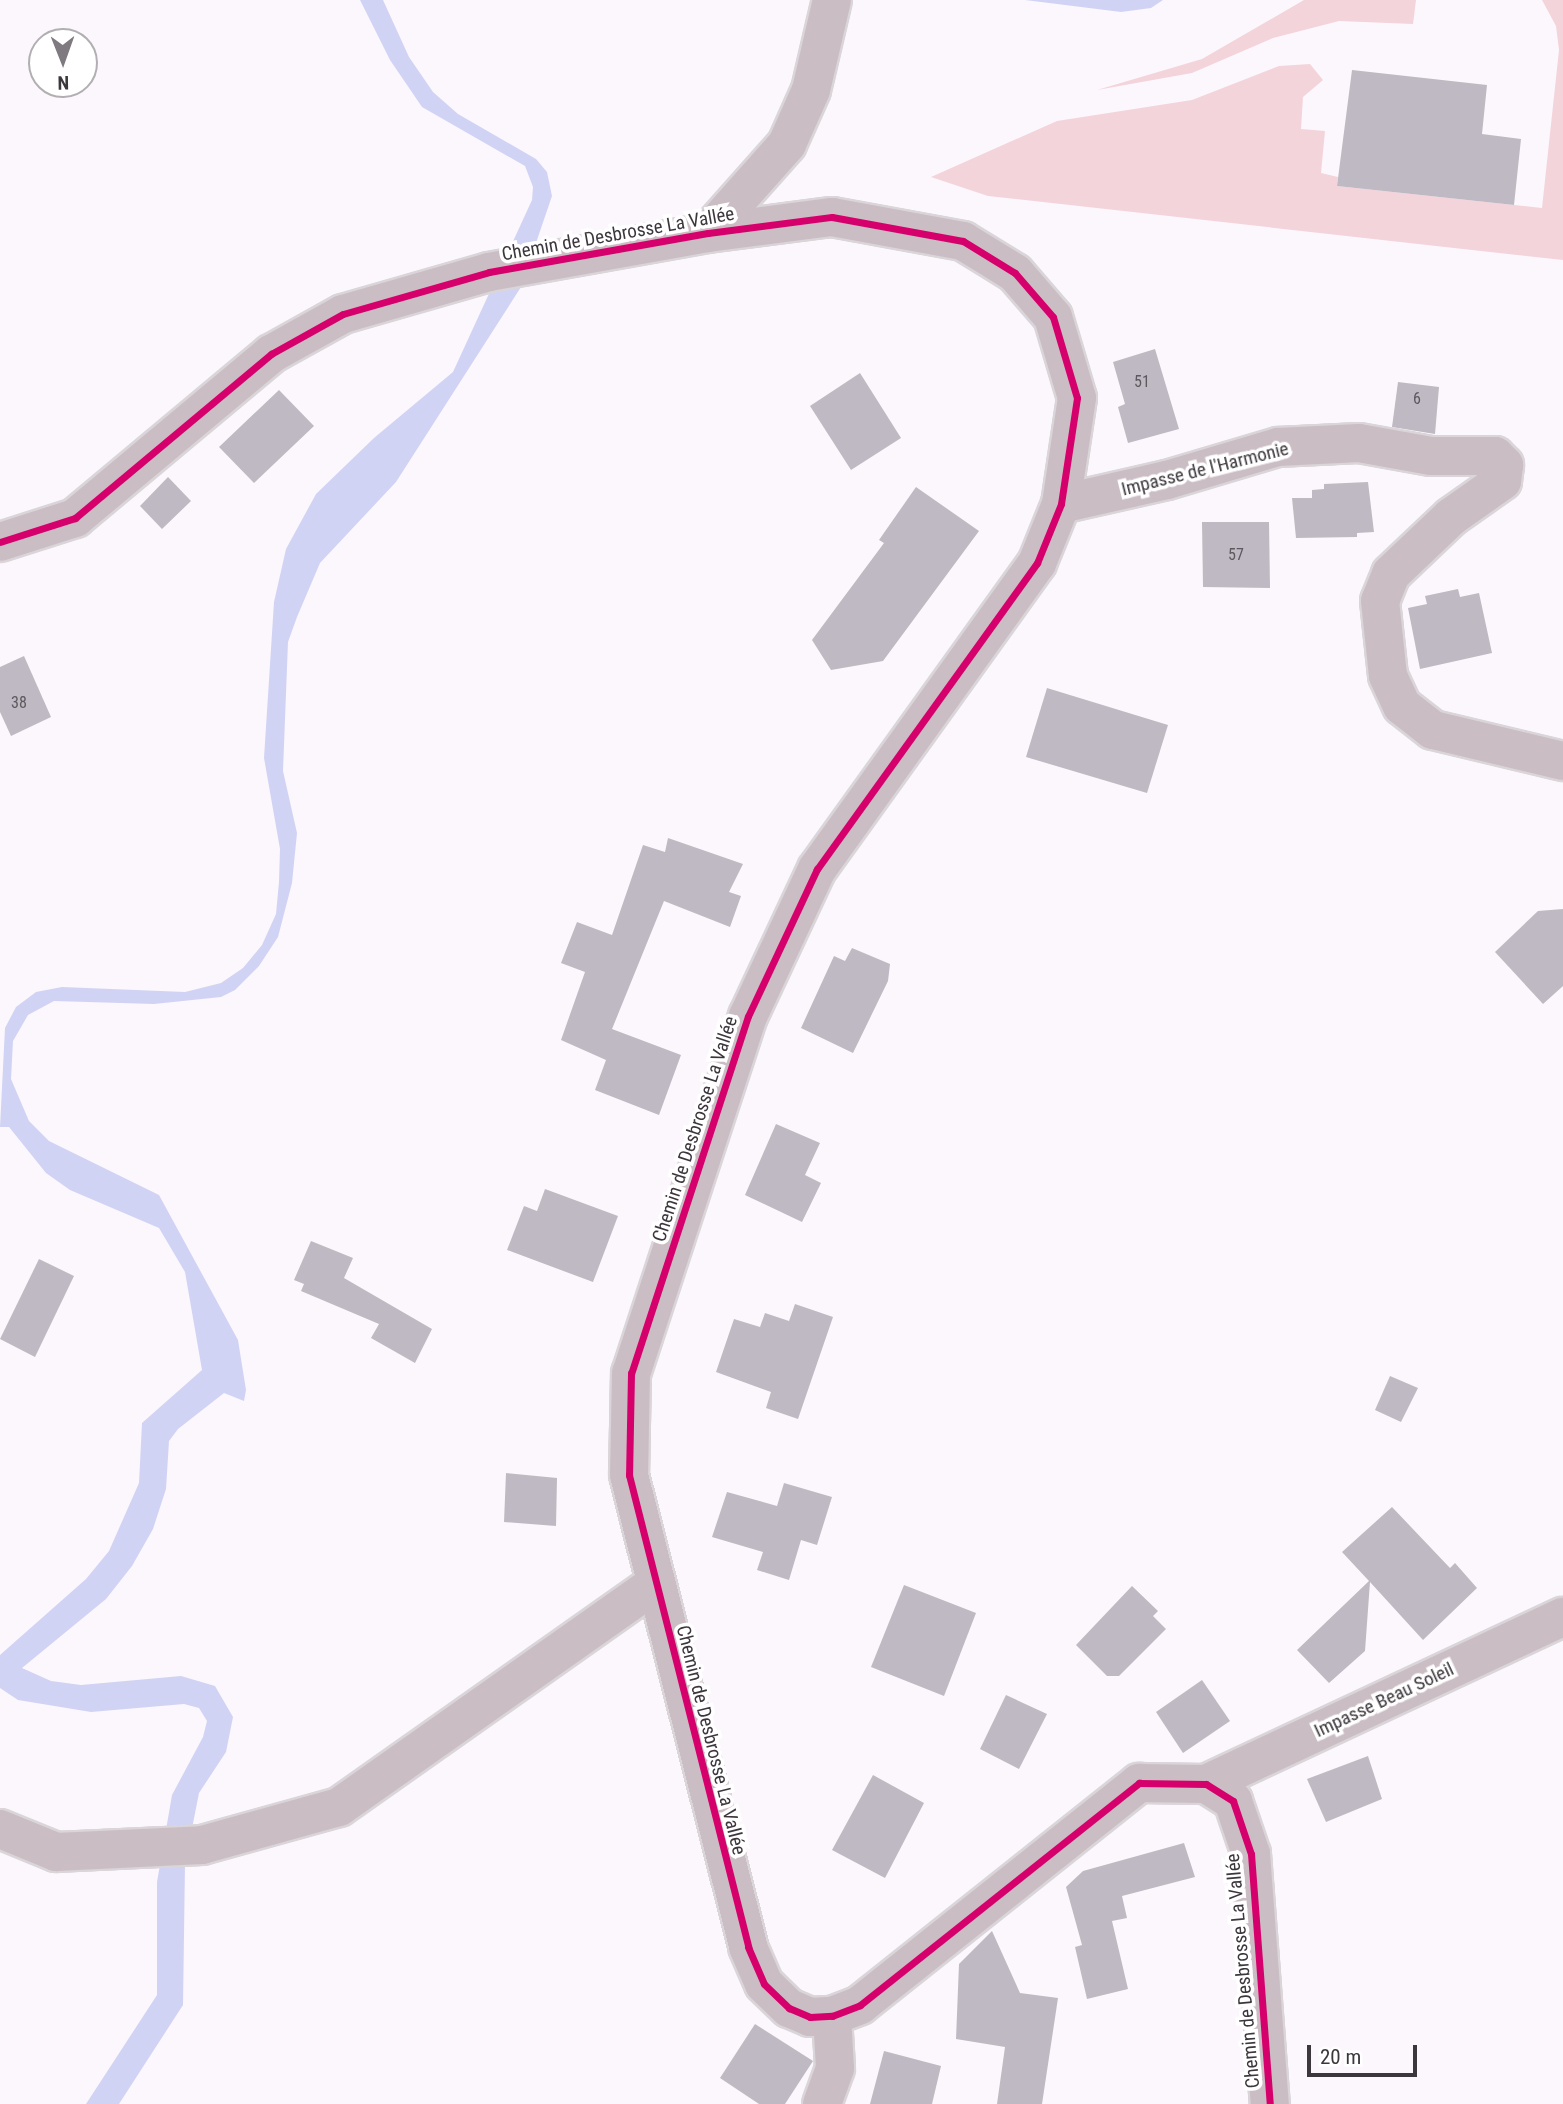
<!DOCTYPE html>
<html>
<head>
<meta charset="utf-8">
<style>
	body { margin:0 }
	#map { position:relative; width:1563px; height:2104px; overflow:hidden; background:#fcf7fc; font-family:"Roboto Condensed",sans-serif }
	div>[style] { position:absolute }
	.green>* { inset:0; background:#f3d4da }
	.water>* { inset:0; background:#d0d3f4 }
	.building>* { inset:0; background:#beb9c3 }
	.roads { filter:drop-shadow(2px 0 #d9d5d9) drop-shadow(-2px 0 #d9d5d9) drop-shadow(0 2px #d9d5d9) drop-shadow(0 -2px #d9d5d9) }
	.minor>* { height:38px; margin:-19px; padding:0 19px; transform-origin:19px; border-radius:19px; background:#cbbdc4 }
	.cycleway>* { height:7px; margin:-3.5px; padding:0 3.5px; transform-origin:3.5px; border-radius:3.5px; background:#d6006c }
	span { translate:-50% -50%; white-space:nowrap; text-align:center; line-height:1.15; -webkit-text-stroke:7px #fff; paint-order:stroke }
	.number-label { font-size:16px; color:#5c585e }
	.number-label span { -webkit-text-stroke-width:0 }
	.street-label { font-size:19px; color:#3c373c }
	.north { position:absolute; left:28px; top:28px; width:70px; height:70px; box-sizing:border-box; background:#fff; border:2px solid #b1afb1; border-radius:50%; rotate:179deg; font-size:19px; font-weight:700; line-height:28px; text-align:center; color:#3c373c }
	.north::after { content:''; display:block; margin:auto; width:24px; height:32px; background:#7f7a7f; clip-path:polygon(50% 0,100% 100%,50% 72%,0 100%) }
	.scale { position:absolute; left:1307px; top:2045px; width:110px; height:32px; box-sizing:border-box; border:4px solid #3c373c; border-top:0; padding-left:9px; font-size:21px; line-height:24px; white-space:nowrap; color:#3c373c; -webkit-text-stroke:5px #fff; paint-order:stroke }
</style>
</head>
<body>
<div id="map">
	<div class="green">
		<i style="clip-path:polygon(1304px 0,1416px 0,1413px 24px,1339px 21px,1273px 38px,1192px 73px,1097px 90px,1202px 59px)"></i>
		<i style="clip-path:polygon(1542px 0,1563px 0,1563px 260px,988px 196px,931px 177px,1057px 121px,1192px 100px,1279px 66px,1310px 64px,1323px 80px,1303px 97px,1301px 129px,1325px 131px,1321px 173px,1338px 177px,1337px 186px,1542px 208px,1559px 50px,1556px 26px)"></i>
	</div>
	<div class="water">
		<i style="clip-path:polygon(360px 0,383px 0,409px 57px,433px 92px,458px 114px,536px 159px,547px 172px,552px 196px,521px 287px,396px 482px,320px 563px,297px 617px,288px 642px,283px 771px,297px 833px,292px 883px,278px 937px,259px 966px,235px 990px,221px 997px,154px 1004px,54px 1001px,28px 1015px,13px 1041px,11px 1079px,29px 1121px,49px 1141px,159px 1195px,238px 1340px,246px 1390px,244px 1401px,224px 1393px,178px 1429px,169px 1441px,166px 1489px,153px 1529px,132px 1566px,106px 1599px,22px 1668px,51px 1681px,81px 1685px,181px 1676px,215px 1686px,233px 1717px,226px 1752px,199px 1793px,185px 1864px,183px 2005px,119px 2104px,86px 2104px,157px 1995px,157px 1882px,172px 1795px,203px 1737px,207px 1721px,199px 1708px,184px 1704px,91px 1712px,18px 1700px,0 1688px,0 1655px,86px 1579px,109px 1551px,139px 1483px,142px 1423px,202px 1370px,185px 1272px,159px 1228px,70px 1190px,46px 1173px,9px 1127px,0 1127px,5px 1028px,16px 1007px,36px 992px,62px 987px,185px 992px,221px 983px,243px 968px,262px 945px,276px 914px,279px 882px,280px 849px,264px 758px,274px 602px,286px 549px,316px 494px,374px 438px,453px 372px,532px 200px,533px 187px,525px 166px,422px 107px,390px 60px)"></i>
		<i style="clip-path:polygon(1025px 0,1163px 0,1151px 8px,1121px 12px)"></i>
	</div>
	<div class="building">
		<i style="clip-path:polygon(1352px 70px,1487px 85px,1482px 134px,1521px 139px,1514px 205px,1337px 186px)"></i>
		<i style="clip-path:polygon(1155px 349px,1179px 429px,1128px 443px,1118px 407px,1125px 404px,1113px 362px)"></i>
		<i style="clip-path:polygon(860px 373px,901px 438px,851px 470px,810px 406px)"></i>
		<i style="clip-path:polygon(1398px 382px,1439px 387px,1435px 434px,1392px 427px)"></i>
		<i style="clip-path:polygon(279px 390px,314px 426px,254px 483px,219px 447px)"></i>
		<i style="clip-path:polygon(168px 477px,191px 501px,162px 529px,140px 506px)"></i>
		<i style="clip-path:polygon(1368px 482px,1374px 532px,1357px 533px,1357px 537px,1296px 538px,1292px 498px,1312px 498px,1312px 490px,1324px 489px,1324px 484px)"></i>
		<i style="clip-path:polygon(916px 487px,979px 531px,883px 661px,831px 670px,812px 640px,884px 543px,879px 540px)"></i>
		<i style="clip-path:polygon(1202px 522px,1269px 522px,1270px 588px,1203px 587px)"></i>
		<i style="clip-path:polygon(1458px 589px,1460px 597px,1479px 593px,1492px 653px,1420px 669px,1408px 608px,1427px 604px,1425px 596px)"></i>
		<i style="clip-path:polygon(24px 656px,51px 717px,11px 736px,0 712px,0 667px)"></i>
		<i style="clip-path:polygon(1047px 688px,1168px 725px,1147px 793px,1026px 757px)"></i>
		<i style="clip-path:polygon(668px 838px,743px 864px,729px 892px,741px 896px,730px 927px,664px 901px,612px 1029px,681px 1055px,659px 1115px,595px 1090px,606px 1060px,561px 1040px,585px 972px,561px 963px,577px 922px,612px 935px,643px 845px,665px 852px)"></i>
		<i style="clip-path:polygon(1563px 909px,1563px 986px,1543px 1004px,1495px 952px,1538px 911px)"></i>
		<i style="clip-path:polygon(852px 948px,890px 964px,888px 981px,853px 1053px,801px 1028px,834px 956px,845px 961px)"></i>
		<i style="clip-path:polygon(776px 1124px,820px 1143px,805px 1175px,821px 1183px,802px 1222px,745px 1195px)"></i>
		<i style="clip-path:polygon(545px 1189px,618px 1216px,593px 1282px,507px 1250px,524px 1206px,537px 1211px)"></i>
		<i style="clip-path:polygon(311px 1241px,353px 1258px,344px 1278px,432px 1329px,415px 1363px,371px 1338px,379px 1324px,301px 1291px,304px 1284px,294px 1280px)"></i>
		<i style="clip-path:polygon(39px 1259px,74px 1276px,35px 1357px,0 1339px)"></i>
		<i style="clip-path:polygon(795px 1304px,833px 1317px,798px 1419px,766px 1408px,771px 1392px,716px 1372px,734px 1319px,760px 1327px,765px 1313px,789px 1321px)"></i>
		<i style="clip-path:polygon(1390px 1376px,1418px 1388px,1401px 1422px,1375px 1410px)"></i>
		<i style="clip-path:polygon(506px 1473px,557px 1478px,556px 1526px,504px 1522px)"></i>
		<i style="clip-path:polygon(784px 1483px,832px 1497px,817px 1545px,801px 1540px,789px 1580px,757px 1570px,763px 1552px,712px 1537px,727px 1492px,777px 1506px)"></i>
		<i style="clip-path:polygon(1392px 1507px,1450px 1568px,1455px 1563px,1477px 1588px,1423px 1640px,1370px 1582px,1365px 1651px,1329px 1683px,1297px 1650px,1369px 1581px,1342px 1552px)"></i>
		<i style="clip-path:polygon(904px 1585px,976px 1613px,944px 1696px,871px 1667px)"></i>
		<i style="clip-path:polygon(1132px 1586px,1158px 1611px,1153px 1616px,1166px 1629px,1119px 1676px,1107px 1676px,1076px 1645px)"></i>
		<i style="clip-path:polygon(1202px 1680px,1230px 1721px,1183px 1753px,1156px 1712px)"></i>
		<i style="clip-path:polygon(1006px 1695px,1047px 1714px,1019px 1769px,980px 1749px)"></i>
		<i style="clip-path:polygon(1368px 1756px,1382px 1799px,1326px 1822px,1307px 1779px)"></i>
		<i style="clip-path:polygon(873px 1775px,924px 1803px,885px 1878px,832px 1850px)"></i>
		<i style="clip-path:polygon(1184px 1843px,1195px 1877px,1122px 1896px,1127px 1918px,1112px 1921px,1128px 1989px,1087px 1999px,1075px 1947px,1082px 1945px,1066px 1887px,1083px 1871px)"></i>
		<i style="clip-path:polygon(992px 1931px,1020px 1993px,1058px 1998px,1042px 2104px,997px 2104px,1005px 2047px,956px 2039px,959px 1964px)"></i>
		<i style="clip-path:polygon(755px 2024px,813px 2061px,785px 2104px,759px 2104px,720px 2078px)"></i>
		<i style="clip-path:polygon(884px 2051px,941px 2066px,932px 2104px,870px 2104px)"></i>
	</div>
	<div class="roads">
		<div class="minor">
			<i style="left:708px;top:233px;width:119px;rotate:-48.4deg"></i>
			<i style="left:787px;top:144px;width:59px;rotate:-66deg"></i>
			<i style="left:811px;top:90px;width:92px;rotate:-76.9deg"></i>
			<i style="left:1061px;top:504px;width:109px;rotate:-12.8deg"></i>
			<i style="left:1167px;top:480px;width:116px;rotate:-16.6deg"></i>
			<i style="left:1278px;top:447px;width:81px;rotate:-2.8deg"></i>
			<i style="left:1359px;top:443px;width:73px;rotate:10.2deg"></i>
			<i style="left:1431px;top:456px;width:64px"></i>
			<i style="left:1495px;top:456px;width:13px;rotate:45deg"></i>
			<i style="left:1504px;top:465px;width:16px;rotate:97deg"></i>
			<i style="left:1502px;top:481px;width:62px;rotate:144.8deg"></i>
			<i style="left:1451px;top:517px;width:83px;rotate:136.5deg"></i>
			<i style="left:1391px;top:574px;width:29px;rotate:112deg"></i>
			<i style="left:1380px;top:601px;width:75px;rotate:83.9deg"></i>
			<i style="left:1388px;top:676px;width:33px;rotate:65deg"></i>
			<i style="left:1402px;top:706px;width:39px;rotate:38deg"></i>
			<i style="left:1433px;top:730px;width:134px;rotate:13.4deg"></i>
			<i style="left:0;top:542px;width:79px;rotate:-17.7deg"></i>
			<i style="left:75px;top:518px;width:256px;rotate:-39.9deg"></i>
			<i style="left:271px;top:354px;width:82px;rotate:-29.1deg"></i>
			<i style="left:343px;top:314px;width:152px;rotate:-16deg"></i>
			<i style="left:489px;top:272px;width:222px;rotate:-10.1deg"></i>
			<i style="left:708px;top:233px;width:125px;rotate:-7.4deg"></i>
			<i style="left:832px;top:217px;width:133px;rotate:10.4deg"></i>
			<i style="left:963px;top:241px;width:61px;rotate:31.6deg"></i>
			<i style="left:1015px;top:273px;width:58px;rotate:49.2deg"></i>
			<i style="left:1053px;top:317px;width:84px;rotate:73.5deg"></i>
			<i style="left:1077px;top:398px;width:107px;rotate:98.6deg"></i>
			<i style="left:1061px;top:504px;width:64px;rotate:112.1deg"></i>
			<i style="left:1037px;top:563px;width:377px;rotate:125.7deg"></i>
			<i style="left:817px;top:869px;width:162px;rotate:115.1deg"></i>
			<i style="left:748px;top:1016px;width:376px;rotate:108.1deg"></i>
			<i style="left:631px;top:1373px;width:102px;rotate:91.1deg"></i>
			<i style="left:629px;top:1475px;width:487px;rotate:75.8deg"></i>
			<i style="left:748px;top:1947px;width:40px;rotate:66.6deg"></i>
			<i style="left:764px;top:1984px;width:35px;rotate:44deg"></i>
			<i style="left:789px;top:2008px;width:23px;rotate:23deg"></i>
			<i style="left:810px;top:2017px;width:22px;rotate:-3deg"></i>
			<i style="left:832px;top:2016px;width:30px;rotate:-21deg"></i>
			<i style="left:860px;top:2005px;width:357px;rotate:-38.5deg"></i>
			<i style="left:1139px;top:1783px;width:67px;rotate:0.9deg"></i>
			<i style="left:1206px;top:1784px;width:32px;rotate:32deg"></i>
			<i style="left:1233px;top:1801px;width:56px;rotate:71.2deg"></i>
			<i style="left:1251px;top:1854px;width:251px;rotate:85.7deg"></i>
			<i style="left:1206px;top:1784px;width:394px;rotate:-25.1deg"></i>
			<i style="left:0;top:1829px;width:61px;rotate:22.3deg"></i>
			<i style="left:56px;top:1852px;width:146px;rotate:-2.7deg"></i>
			<i style="left:202px;top:1845px;width:142px;rotate:-15.5deg"></i>
			<i style="left:339px;top:1807px;width:385px;rotate:-35.2deg"></i>
			<i style="left:822px;top:2104px;width:38px;rotate:-70deg"></i>
			<i style="left:835px;top:2068px;width:52px;rotate:-93.3deg"></i>
		</div>
	</div>
	<div class="cycleway">
		<i style="left:0;top:542px;width:79px;rotate:-17.7deg"></i>
		<i style="left:75px;top:518px;width:256px;rotate:-39.9deg"></i>
		<i style="left:271px;top:354px;width:82px;rotate:-29.1deg"></i>
		<i style="left:343px;top:314px;width:152px;rotate:-16deg"></i>
		<i style="left:489px;top:272px;width:222px;rotate:-10.1deg"></i>
		<i style="left:708px;top:233px;width:125px;rotate:-7.4deg"></i>
		<i style="left:832px;top:217px;width:133px;rotate:10.4deg"></i>
		<i style="left:963px;top:241px;width:61px;rotate:31.6deg"></i>
		<i style="left:1015px;top:273px;width:58px;rotate:49.2deg"></i>
		<i style="left:1053px;top:317px;width:84px;rotate:73.5deg"></i>
		<i style="left:1077px;top:398px;width:107px;rotate:98.6deg"></i>
		<i style="left:1061px;top:504px;width:64px;rotate:112.1deg"></i>
		<i style="left:1037px;top:563px;width:377px;rotate:125.7deg"></i>
		<i style="left:817px;top:869px;width:162px;rotate:115.1deg"></i>
		<i style="left:748px;top:1016px;width:376px;rotate:108.1deg"></i>
		<i style="left:631px;top:1373px;width:102px;rotate:91.1deg"></i>
		<i style="left:629px;top:1475px;width:487px;rotate:75.8deg"></i>
		<i style="left:748px;top:1947px;width:40px;rotate:66.6deg"></i>
		<i style="left:764px;top:1984px;width:35px;rotate:44deg"></i>
		<i style="left:789px;top:2008px;width:23px;rotate:23deg"></i>
		<i style="left:810px;top:2017px;width:22px;rotate:-3deg"></i>
		<i style="left:832px;top:2016px;width:30px;rotate:-21deg"></i>
		<i style="left:860px;top:2005px;width:357px;rotate:-38.5deg"></i>
		<i style="left:1139px;top:1783px;width:67px;rotate:0.9deg"></i>
		<i style="left:1206px;top:1784px;width:32px;rotate:32deg"></i>
		<i style="left:1233px;top:1801px;width:56px;rotate:71.2deg"></i>
		<i style="left:1251px;top:1854px;width:251px;rotate:85.7deg"></i>
	</div>
	<div class="number-label">
		<span style="left:1142px;top:382px">51</span>
		<span style="left:1417px;top:399px">6</span>
		<span style="left:1236px;top:555px">57</span>
		<span style="left:19px;top:703px">38</span>
	</div>
	<div class="street-label">
		<span style="left:618px;top:234px;rotate:-10deg">Chemin de Desbrosse La Vallée</span>
		<span style="left:1205px;top:469px;rotate:-14deg">Impasse de l'Harmonie</span>
		<span style="left:695px;top:1129px;rotate:-72deg">Chemin de Desbrosse La Vallée</span>
		<span style="left:1384px;top:1700px;rotate:-25deg">Impasse Beau Soleil</span>
		<span style="left:711px;top:1740px;rotate:76deg">Chemin de Desbrosse La Vallée</span>
		<span style="left:1243px;top:1971px;rotate:-95deg">Chemin de Desbrosse La Vallée</span>
	</div>
	<div class="north">N</div>
	<div class="scale">20 m</div>
</div>
</body>
</html>
